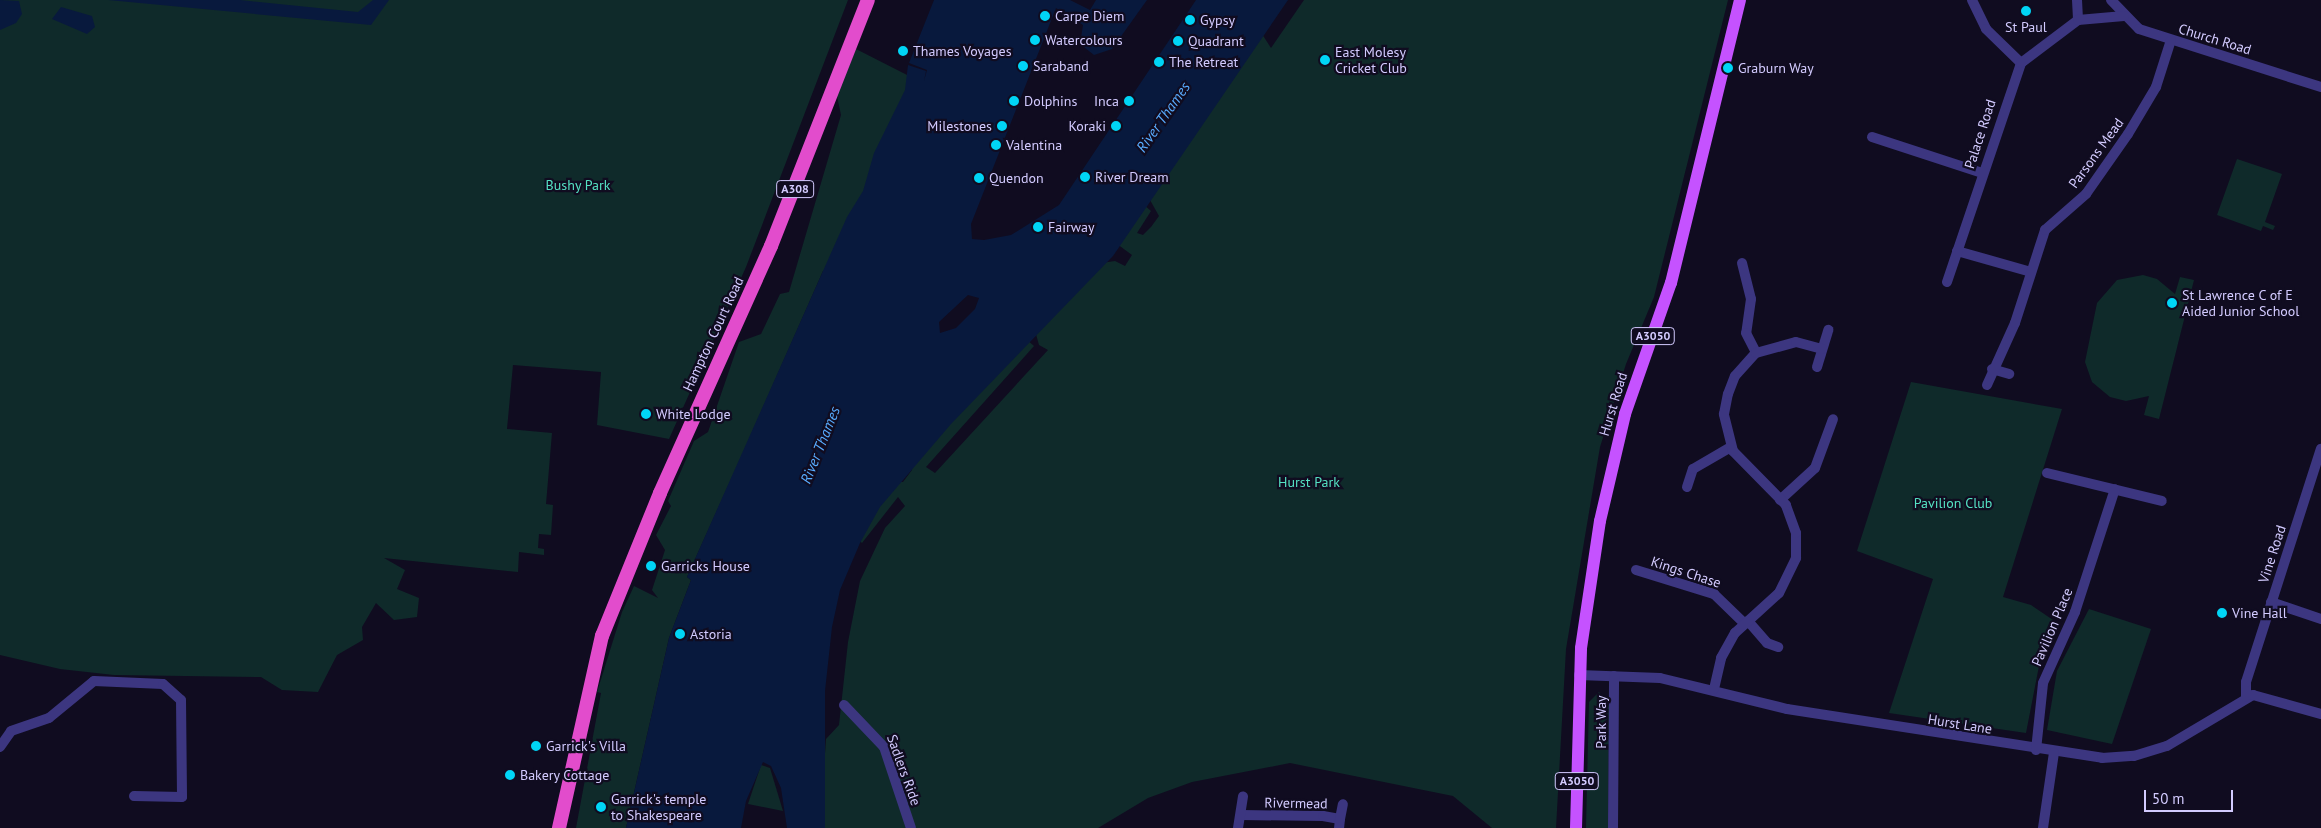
<!DOCTYPE html>
<html>
<head>
<meta charset="utf-8">
<style>
	body { margin:0 }
	#map { position:relative; width:2321px; height:828px; overflow:hidden; background:#100c20; font-family:"PT Sans",sans-serif }
	div>[style] { position:absolute }
	.green>* { inset:0; background:#0f2a2a }
	.water>* { inset:0; background:#08193d }
	.minor>* { height:10px; margin:-5px; padding:0 5px; transform-origin:5px; border-radius:5px; background:#3c3680 }
	.primary>* { height:12px; margin:-6px; padding:0 6px; transform-origin:6px; border-radius:6px; background:#c552ff }
	.trunk>* { height:14px; margin:-7px; padding:0 7px; transform-origin:7px; border-radius:7px; background:#e24ccc }
	.dots>* { width:14px; height:14px; translate:-50% -50%; box-sizing:border-box; border:2px solid #100c20; border-radius:50% }
	span { translate:-50% -50%; white-space:nowrap; text-align:center; line-height:1.15; -webkit-text-stroke:4.5px #100c20; paint-order:stroke }
	.shield-label span { padding:1px 4px; background:#100c20; border:1px solid; border-radius:4px; -webkit-text-stroke-width:0 }
	.shield-label { font-size:12px; color:#d3cbff; font-weight:700 }
	.poi-label { font-size:14px; color:#d3cbff }
	.left { translate:0 -50%; text-align:left }
	.right { translate:-100% -50%; text-align:right }
	.street-label { font-size:14px; color:#d3cbff }
	.park-label { font-size:14px; color:#55e1c3 }
	.water-label { font-size:15px; color:#59acff; font-style:italic }
	.scale { position:absolute; left:2144px; top:790px; width:89px; height:22px; box-sizing:border-box; border:2px solid #d3cbff; border-top:0; padding-left:6px; font-size:15px; line-height:18px; white-space:nowrap; color:#d3cbff; -webkit-text-stroke:4px #100c20; paint-order:stroke }
</style>
</head>
<body>
<div id="map">
	<div class="green">
		<i style="clip-path:polygon(0 0,848px 0,746px 267px,669px 439px,597px 425px,601px 372px,513px 365px,507px 429px,552px 433px,546px 504px,553px 505px,551px 535px,539px 534px,538px 548px,544px 549px,544px 555px,519px 552px,518px 572px,384px 558px,405px 570px,397px 589px,419px 598px,417px 617px,394px 620px,376px 603px,362px 627px,363px 640px,337px 655px,318px 692px,282px 690px,261px 677px,114px 675px,60px 669px,0 655px)"></i>
		<i style="clip-path:polygon(1304px 0,1728px 0,1654px 297px,1626px 364px,1600px 447px,1566px 649px,1556px 828px,1492px 828px,1453px 796px,1290px 763px,1192px 782px,1148px 798px,1098px 828px,820px 828px,826px 739px,839px 725px,848px 642px,860px 581px,885px 528px,905px 506px,898px 497px,862px 543px,854px 535px,889px 481px,903px 482px,912px 470px,907px 446px,1026px 339px,1034px 346px,926px 467px,935px 473px,1048px 350px,1039px 345px,1034px 327px,1095px 264px,1115px 261px,1125px 266px,1132px 255px,1113px 241px,1143px 204px,1151px 211px,1137px 233px,1143px 235px,1151px 227px,1159px 216px,1150px 200px,1262px 34px,1271px 48px)"></i>
		<i style="clip-path:polygon(856px 49px,911px 77px,837px 267px,823px 271px,738px 464px,740px 469px,733px 475px,687px 577px,691px 580px,669px 638px,626px 828px,576px 828px,601px 693px,597px 692px,622px 612px,634px 586px,658px 598px,652px 590px,665px 550px,656px 535px,671px 506px,668px 501px,694px 441px,708px 432px,739px 342px,761px 334px,780px 294px,789px 292px,841px 115px,837px 96px)"></i>
		<i style="clip-path:polygon(2237px 159px,2282px 174px,2265px 222px,2275px 226px,2273px 230px,2263px 226px,2261px 231px,2217px 215px)"></i>
		<i style="clip-path:polygon(2143px 275px,2157px 279px,2175px 294px,2180px 277px,2194px 280px,2159px 419px,2144px 415px,2149px 396px,2126px 401px,2110px 397px,2092px 382px,2085px 362px,2097px 303px,2117px 280px)"></i>
		<i style="clip-path:polygon(1911px 382px,2062px 409px,2003px 597px,2031px 605px,2059px 624px,2039px 666px,2026px 733px,1889px 713px,1933px 579px,1857px 551px)"></i>
		<i style="clip-path:polygon(2089px 609px,2151px 629px,2112px 744px,2047px 730px,2057px 671px)"></i>
		<i style="clip-path:polygon(1599px 692px,1609px 706px,1608px 828px,1586px 828px,1589px 702px)"></i>
		<i style="clip-path:polygon(761px 765px,770px 768px,783px 811px,748px 804px)"></i>
	</div>
	<div class="water">
		<i style="clip-path:polygon(0 0,19px 1px,22px 14px,16px 23px,0 30px)"></i>
		<i style="clip-path:polygon(108px 0,240px 0,358px 12px,373px 0,389px 0,371px 25px)"></i>
		<i style="clip-path:polygon(evenodd,934px 0,1070px 0,1090px 10px,1096px 0,1147px 0,1112px 49px,1094px 55px,1080px 44px,1083px 25px,1056px 8px,971px 224px,972px 239px,984px 240px,1011px 235px,1059px 205px,1196px 0,1288px 0,1113px 256px,951px 424px,880px 507px,860px 543px,840px 590px,832px 627px,825px 691px,825px 828px,787px 828px,781px 788px,771px 766px,763px 762px,746px 801px,741px 828px,626px 828px,669px 638px,691px 580px,687px 577px,847px 217px,863px 191px,874px 153px,905px 90px,908px 65px,926px 71px,924px 81px,927px 70px,909px 63px,934px 0,968px 295px,979px 298px,975px 309px,956px 328px,940px 333px,939px 322px,968px 295px)"></i>
		<i style="clip-path:polygon(61px 7px,92px 16px,95px 27px,87px 34px,52px 19px)"></i>
	</div>
	<div class="minor">
		<i style="left:1972px;top:0;width:32px;rotate:64deg"></i>
		<i style="left:1986px;top:29px;width:49px;rotate:44.2deg"></i>
		<i style="left:2077px;top:0;width:20px;rotate:87deg"></i>
		<i style="left:2111px;top:0;width:40px;rotate:46deg"></i>
		<i style="left:2139px;top:29px;width:191px;rotate:17.7deg"></i>
		<i style="left:1872px;top:137px;width:116px;rotate:18.1deg"></i>
		<i style="left:1957px;top:251px;width:77px;rotate:15.8deg"></i>
		<i style="left:1742px;top:263px;width:37px;rotate:76deg"></i>
		<i style="left:1751px;top:299px;width:34px;rotate:98deg"></i>
		<i style="left:1746px;top:333px;width:22px;rotate:63deg"></i>
		<i style="left:1947px;top:282px;width:231px;rotate:-71.3deg"></i>
		<i style="left:2021px;top:63px;width:71px;rotate:-37deg"></i>
		<i style="left:2078px;top:20px;width:46px;rotate:-5deg"></i>
		<i style="left:1817px;top:367px;width:39px;rotate:-73deg"></i>
		<i style="left:1992px;top:369px;width:18px;rotate:16deg"></i>
		<i style="left:1987px;top:385px;width:68px;rotate:-65.7deg"></i>
		<i style="left:2015px;top:323px;width:98px;rotate:-72.1deg"></i>
		<i style="left:2045px;top:230px;width:55px;rotate:-41.3deg"></i>
		<i style="left:2086px;top:194px;width:73px;rotate:-55deg"></i>
		<i style="left:2128px;top:134px;width:55px;rotate:-59.2deg"></i>
		<i style="left:2156px;top:87px;width:49px;rotate:-72.3deg"></i>
		<i style="left:2047px;top:473px;width:118px;rotate:13.7deg"></i>
		<i style="left:1687px;top:487px;width:19px;rotate:-72deg"></i>
		<i style="left:1693px;top:469px;width:44px;rotate:-30.1deg"></i>
		<i style="left:1780px;top:500px;width:47px;rotate:-42.4deg"></i>
		<i style="left:1815px;top:468px;width:52px;rotate:-69.8deg"></i>
		<i style="left:1636px;top:570px;width:82px;rotate:17.1deg"></i>
		<i style="left:1714px;top:594px;width:43px;rotate:44.1deg"></i>
		<i style="left:2271px;top:602px;width:53px;rotate:18.8deg"></i>
		<i style="left:1748px;top:621px;width:29px;rotate:49deg"></i>
		<i style="left:1767px;top:643px;width:12px;rotate:20deg"></i>
		<i style="left:1579px;top:675px;width:81px;rotate:2.1deg"></i>
		<i style="left:1660px;top:678px;width:131px;rotate:13.7deg"></i>
		<i style="left:1787px;top:709px;width:319px;rotate:8.8deg"></i>
		<i style="left:2102px;top:758px;width:32px;rotate:-4deg"></i>
		<i style="left:2134px;top:756px;width:34px;rotate:-17deg"></i>
		<i style="left:2167px;top:746px;width:100px;rotate:-30.7deg"></i>
		<i style="left:2253px;top:695px;width:71px;rotate:15.6deg"></i>
		<i style="left:1714px;top:689px;width:32px;rotate:-77deg"></i>
		<i style="left:1721px;top:658px;width:29px;rotate:-61deg"></i>
		<i style="left:1735px;top:633px;width:59px;rotate:-42.3deg"></i>
		<i style="left:1779px;top:593px;width:39px;rotate:-64deg"></i>
		<i style="left:1796px;top:558px;width:25px;rotate:-90deg"></i>
		<i style="left:1796px;top:533px;width:30px;rotate:-110deg"></i>
		<i style="left:1786px;top:505px;width:76px;rotate:-134.5deg"></i>
		<i style="left:1733px;top:451px;width:38px;rotate:-104deg"></i>
		<i style="left:1724px;top:414px;width:20px;rotate:-79deg"></i>
		<i style="left:1728px;top:394px;width:19px;rotate:-69deg"></i>
		<i style="left:1735px;top:376px;width:31px;rotate:-48deg"></i>
		<i style="left:1756px;top:353px;width:41px;rotate:-15.4deg"></i>
		<i style="left:1796px;top:342px;width:27px;rotate:15deg"></i>
		<i style="left:2246px;top:697px;width:15px;rotate:-90deg"></i>
		<i style="left:2246px;top:682px;width:245px;rotate:-72.2deg"></i>
		<i style="left:844px;top:705px;width:58px;rotate:46.4deg"></i>
		<i style="left:884px;top:747px;width:85px;rotate:71.6deg"></i>
		<i style="left:0;top:747px;width:19px;rotate:-55deg"></i>
		<i style="left:11px;top:731px;width:40px;rotate:-18.9deg"></i>
		<i style="left:49px;top:718px;width:58px;rotate:-39.4deg"></i>
		<i style="left:94px;top:681px;width:69px;rotate:2.5deg"></i>
		<i style="left:163px;top:684px;width:24px;rotate:42deg"></i>
		<i style="left:181px;top:700px;width:97px;rotate:89.4deg"></i>
		<i style="left:182px;top:797px;width:48px;rotate:-178.8deg"></i>
		<i style="left:2036px;top:750px;width:67px;rotate:-84deg"></i>
		<i style="left:2043px;top:683px;width:78px;rotate:-65.7deg"></i>
		<i style="left:2075px;top:612px;width:129px;rotate:-72deg"></i>
		<i style="left:1241px;top:815px;width:82px;rotate:0.7deg"></i>
		<i style="left:1323px;top:816px;width:17px;rotate:10deg"></i>
		<i style="left:1340px;top:819px;width:9px;rotate:96deg"></i>
		<i style="left:1340px;top:819px;width:15px;rotate:-79deg"></i>
		<i style="left:1238px;top:828px;width:32px;rotate:-81deg"></i>
		<i style="left:1613px;top:828px;width:152px;rotate:-89.6deg"></i>
		<i style="left:2043px;top:828px;width:76px;rotate:-81.7deg"></i>
	</div>
	<div class="primary">
		<i style="left:1576px;top:828px;width:180px;rotate:-88.4deg"></i>
		<i style="left:1581px;top:648px;width:128px;rotate:-81.5deg"></i>
		<i style="left:1600px;top:521px;width:110px;rotate:-76.8deg"></i>
		<i style="left:1625px;top:414px;width:139px;rotate:-70.7deg"></i>
		<i style="left:1671px;top:283px;width:291px;rotate:-76.3deg"></i>
	</div>
	<div class="trunk">
		<i style="left:559px;top:828px;width:197px;rotate:-77.4deg"></i>
		<i style="left:602px;top:636px;width:154px;rotate:-67.9deg"></i>
		<i style="left:660px;top:493px;width:271px;rotate:-65.8deg"></i>
		<i style="left:771px;top:246px;width:264px;rotate:-68.5deg"></i>
	</div>
	<div class="dots">
		<i style="left:2026px;top:11px;background:#00d5f6"></i>
		<i style="left:1045px;top:16px;background:#00d5f6"></i>
		<i style="left:1190px;top:20px;background:#00d5f6"></i>
		<i style="left:1035px;top:40px;background:#00d5f6"></i>
		<i style="left:1178px;top:41px;background:#00d5f6"></i>
		<i style="left:903px;top:51px;background:#00d5f6"></i>
		<i style="left:1325px;top:60px;background:#00d5f6"></i>
		<i style="left:1159px;top:62px;background:#00d5f6"></i>
		<i style="left:1023px;top:66px;background:#00d5f6"></i>
		<i style="left:1728px;top:68px;background:#00d5f6"></i>
		<i style="left:1014px;top:101px;background:#00d5f6"></i>
		<i style="left:1129px;top:101px;background:#00d5f6"></i>
		<i style="left:1002px;top:126px;background:#00d5f6"></i>
		<i style="left:1116px;top:126px;background:#00d5f6"></i>
		<i style="left:996px;top:145px;background:#00d5f6"></i>
		<i style="left:1085px;top:177px;background:#00d5f6"></i>
		<i style="left:979px;top:178px;background:#00d5f6"></i>
		<i style="left:1038px;top:227px;background:#00d5f6"></i>
		<i style="left:2172px;top:303px;background:#00d5f6"></i>
		<i style="left:646px;top:414px;background:#00d5f6"></i>
		<i style="left:651px;top:566px;background:#00d5f6"></i>
		<i style="left:2222px;top:613px;background:#00d5f6"></i>
		<i style="left:680px;top:634px;background:#00d5f6"></i>
		<i style="left:536px;top:746px;background:#00d5f6"></i>
		<i style="left:510px;top:775px;background:#00d5f6"></i>
		<i style="left:601px;top:807px;background:#00d5f6"></i>
	</div>
	<div class="shield-label">
		<span style="left:795px;top:189px">A308</span>
		<span style="left:1653px;top:336px">A3050</span>
		<span style="left:1577px;top:781px">A3050</span>
	</div>
	<div class="poi-label">
		<span class="left" style="left:1055px;top:16px">Carpe Diem</span>
		<span class="left" style="left:1200px;top:20px">Gypsy</span>
		<span style="left:2026px;top:27px">St Paul</span>
		<span class="left" style="left:1045px;top:40px">Watercolours</span>
		<span class="left" style="left:1188px;top:41px">Quadrant</span>
		<span class="left" style="left:913px;top:51px">Thames Voyages</span>
		<span class="left" style="left:1335px;top:60px">East Molesy<br>Cricket Club</span>
		<span class="left" style="left:1169px;top:62px">The Retreat</span>
		<span class="left" style="left:1033px;top:66px">Saraband</span>
		<span class="left" style="left:1738px;top:68px">Graburn Way</span>
		<span class="left" style="left:1024px;top:101px">Dolphins</span>
		<span class="right" style="left:1119px;top:101px">Inca</span>
		<span class="right" style="left:992px;top:126px">Milestones</span>
		<span class="right" style="left:1106px;top:126px">Koraki</span>
		<span class="left" style="left:1006px;top:145px">Valentina</span>
		<span class="left" style="left:1095px;top:177px">River Dream</span>
		<span class="left" style="left:989px;top:178px">Quendon</span>
		<span class="left" style="left:1048px;top:227px">Fairway</span>
		<span class="left" style="left:2182px;top:303px">St Lawrence C of E<br>Aided Junior School</span>
		<span class="left" style="left:656px;top:414px">White Lodge</span>
		<span class="left" style="left:661px;top:566px">Garricks House</span>
		<span class="left" style="left:2232px;top:613px">Vine Hall</span>
		<span class="left" style="left:690px;top:634px">Astoria</span>
		<span class="left" style="left:546px;top:746px">Garrick's Villa</span>
		<span class="left" style="left:520px;top:775px">Bakery Cottage</span>
		<span class="left" style="left:611px;top:807px">Garrick's temple<br>to Shakespeare</span>
	</div>
	<div class="street-label">
		<span style="left:2215px;top:39px;rotate:17deg">Church Road</span>
		<span style="left:1980px;top:134px;rotate:-72deg">Palace Road</span>
		<span style="left:2096px;top:153px;rotate:-54deg">Parsons Mead</span>
		<span style="left:713px;top:334px;rotate:-65deg">Hampton Court Road</span>
		<span style="left:1613px;top:404px;rotate:-73deg">Hurst Road</span>
		<span style="left:2272px;top:554px;rotate:-72deg">Vine Road</span>
		<span style="left:1686px;top:572px;rotate:18deg">Kings Chase</span>
		<span style="left:2052px;top:627px;rotate:-67deg">Pavilion Place</span>
		<span style="left:1601px;top:722px;rotate:-90deg">Park Way</span>
		<span style="left:1960px;top:724px;rotate:9deg">Hurst Lane</span>
		<span style="left:904px;top:770px;rotate:70deg">Sadlers Ride</span>
		<span style="left:1296px;top:803px;rotate:1deg">Rivermead</span>
	</div>
	<div class="park-label">
		<span style="left:578px;top:185px">Bushy Park</span>
		<span style="left:1309px;top:482px">Hurst Park</span>
		<span style="left:1953px;top:503px">Pavilion Club</span>
	</div>
	<div class="water-label">
		<span style="left:1163px;top:117px;rotate:-55deg">River Thames</span>
		<span style="left:820px;top:445px;rotate:-68deg">River Thames</span>
	</div>
	<div class="scale">50 m</div>
</div>
</body>
</html>
